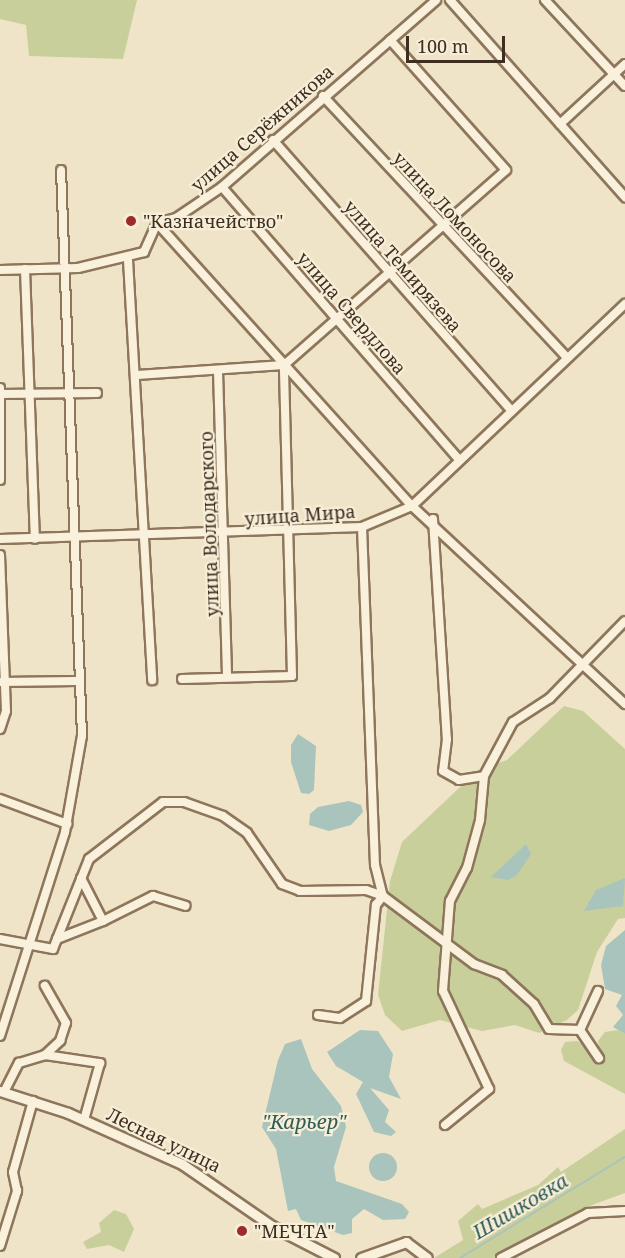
<!DOCTYPE html>
<html>
<head>
<meta charset="utf-8">
<style>
	body { margin:0 }
	#map { position:relative; width:625px; height:1258px; overflow:hidden; background:#f0e4c8; font-family:"Noto Serif",serif }
	div>[style] { position:absolute }
	.green>* { inset:0; background:#c9cf9b }
	.water>* { inset:0; background:#a9c4bc }
	.round { border-radius:50% }
	.stream>* { height:2px; margin:-1px; padding:0 1px; transform-origin:1px; border-radius:1px; background:#a9c4bc }
	.roads { filter:drop-shadow(2px 0 #8d765c) drop-shadow(-2px 0 #8d765c) drop-shadow(0 2px #8d765c) drop-shadow(0 -2px #8d765c) }
	.minor>* { height:8px; margin:-4px; padding:0 4px; transform-origin:4px; border-radius:4px; background:#faf1dc }
	.tertiary>* { height:9px; margin:-4.5px; padding:0 4.5px; transform-origin:4.5px; border-radius:4.5px; background:#faf1dc }
	.dots>* { width:16px; height:16px; translate:-50% -50%; box-sizing:border-box; border:3px solid #f7eed8; border-radius:50% }
	span { translate:-50% -50%; white-space:nowrap; text-align:center; line-height:1.15; -webkit-text-stroke:4.5px #f7eed8; paint-order:stroke }
	.street-label { font-size:18px; color:#3d2e20 }
	.poi-label { font-size:18px; color:#3d2e20 }
	.left { translate:0 -50%; text-align:left }
	.water-label { font-size:20px; color:#2f5d5a; font-style:italic }
	.scale { position:absolute; left:406px; top:36px; width:99px; height:27px; box-sizing:border-box; border:3px solid #3d2e20; border-top:0; padding-left:8px; font-size:18px; line-height:21px; white-space:nowrap; color:#3d2e20; -webkit-text-stroke:4px #f7eed8; paint-order:stroke }
</style>
</head>
<body>
<div id="map">
	<div class="green">
		<i style="clip-path:polygon(0 0,137px 0,123px 59px,29px 56px,26px 25px,0 19px)"></i>
		<i style="clip-path:polygon(564px 706px,583px 711px,625px 749px,625px 918px,618px 919px,597px 952px,578px 1010px,567px 1020px,539px 1033px,515px 1025px,482px 1031px,440px 1020px,402px 1031px,385px 1015px,378px 995px,390px 881px,402px 842px,478px 770px,507px 760px)"></i>
		<i style="clip-path:polygon(618px 1030px,625px 1034px,625px 1094px,564px 1061px,561px 1050px,565px 1042px,577px 1041px,600px 1053px,598px 1041px,605px 1032px)"></i>
		<i style="clip-path:polygon(625px 1129px,625px 1193px,592px 1205px,493px 1258px,434px 1258px,463px 1240px,458px 1221px,478px 1204px,482px 1209px,538px 1185px,558px 1167px,561px 1172px)"></i>
		<i style="clip-path:polygon(114px 1210px,126px 1214px,134px 1229px,124px 1252px,109px 1245px,87px 1249px,83px 1242px,101px 1232px,99px 1223px)"></i>
	</div>
	<div class="water">
		<i style="clip-path:polygon(298px 734px,316px 746px,314px 790px,309px 794px,301px 793px,291px 762px,291px 745px)"></i>
		<i style="clip-path:polygon(349px 801px,361px 805px,363px 812px,351px 825px,329px 831px,309px 825px,310px 814px,318px 807px)"></i>
		<i style="clip-path:polygon(526px 844px,531px 854px,517px 875px,508px 880px,491px 877px)"></i>
		<i style="clip-path:polygon(625px 878px,623px 906px,584px 911px,596px 890px)"></i>
		<i style="clip-path:polygon(625px 930px,625px 1034px,613px 1027px,623px 1015px,616px 1006px,622px 995px,605px 989px,601px 965px,606px 946px)"></i>
		<i style="clip-path:polygon(360px 1030px,378px 1031px,393px 1054px,389px 1077px,401px 1099px,370px 1088px,389px 1110px,385px 1122px,396px 1132px,391px 1136px,374px 1132px,356px 1094px,363px 1082px,336px 1066px,327px 1052px)"></i>
		<i style="clip-path:polygon(301px 1039px,312px 1069px,341px 1106px,346px 1127px,334px 1167px,336px 1181px,402px 1204px,409px 1212px,405px 1219px,383px 1220px,364px 1209px,352px 1219px,352px 1233px,343px 1235px,301px 1220px,296px 1209px,288px 1211px,276px 1149px,262px 1127px,278px 1060px,285px 1044px)"></i>
		<i class="round" style="left:369px;top:1153px;width:28px;height:28px"></i>
	</div>
	<div class="stream">
		<i style="left:460px;top:1258px;width:193px;rotate:-31.5deg"></i>
	</div>
	<div class="roads">
		<div class="minor">
			<i style="left:450px;top:0;width:264px;rotate:48.4deg"></i>
			<i style="left:545px;top:0;width:117px;rotate:47.1deg"></i>
			<i style="left:323px;top:96px;width:357px;rotate:47deg"></i>
			<i style="left:560px;top:124px;width:88px;rotate:-42.7deg"></i>
			<i style="left:273px;top:140px;width:361px;rotate:48.6deg"></i>
			<i style="left:222px;top:187px;width:362px;rotate:49deg"></i>
			<i style="left:157px;top:223px;width:381px;rotate:48deg"></i>
			<i style="left:412px;top:506px;width:291px;rotate:42.9deg"></i>
			<i style="left:128px;top:260px;width:421px;rotate:86.7deg"></i>
			<i style="left:25px;top:269px;width:270px;rotate:87.9deg"></i>
			<i style="left:0;top:270px;width:78px;rotate:-1.5deg"></i>
			<i style="left:78px;top:268px;width:68px;rotate:-13.6deg"></i>
			<i style="left:144px;top:252px;width:32px;rotate:-66deg"></i>
			<i style="left:157px;top:223px;width:20px;rotate:-15deg"></i>
			<i style="left:176px;top:218px;width:55px;rotate:-34deg"></i>
			<i style="left:222px;top:187px;width:284px;rotate:-41.1deg"></i>
			<i style="left:218px;top:371px;width:306px;rotate:88.3deg"></i>
			<i style="left:137px;top:375px;width:147px;rotate:-3.9deg"></i>
			<i style="left:284px;top:365px;width:295px;rotate:-41.3deg"></i>
			<i style="left:506px;top:170px;width:174px;rotate:-131.7deg"></i>
			<i style="left:0;top:388px;width:92px;rotate:90deg"></i>
			<i style="left:0;top:394px;width:97px;rotate:-0.6deg"></i>
			<i style="left:433px;top:519px;width:220px;rotate:86.4deg"></i>
			<i style="left:447px;top:739px;width:32px;rotate:97deg"></i>
			<i style="left:443px;top:771px;width:18px;rotate:29deg"></i>
			<i style="left:459px;top:780px;width:25px;rotate:-9deg"></i>
			<i style="left:362px;top:527px;width:338px;rotate:87.8deg"></i>
			<i style="left:375px;top:865px;width:32px;rotate:76deg"></i>
			<i style="left:0;top:539px;width:362px;rotate:-1.9deg"></i>
			<i style="left:362px;top:527px;width:54px;rotate:-22.8deg"></i>
			<i style="left:412px;top:506px;width:294px;rotate:-43.5deg"></i>
			<i style="left:0;top:555px;width:156px;rotate:87.8deg"></i>
			<i style="left:6px;top:711px;width:19px;rotate:108deg"></i>
			<i style="left:182px;top:679px;width:110px;rotate:-1.6deg"></i>
			<i style="left:292px;top:676px;width:311px;rotate:-91.5deg"></i>
			<i style="left:1px;top:682px;width:75px;rotate:-0.8deg"></i>
			<i style="left:0;top:799px;width:72px;rotate:20.5deg"></i>
			<i style="left:103px;top:921px;width:56px;rotate:-26.6deg"></i>
			<i style="left:153px;top:896px;width:34px;rotate:17deg"></i>
			<i style="left:0;top:939px;width:54px;rotate:10.7deg"></i>
			<i style="left:53px;top:949px;width:97px;rotate:-68.2deg"></i>
			<i style="left:89px;top:859px;width:93px;rotate:-37.6deg"></i>
			<i style="left:163px;top:802px;width:21px"></i>
			<i style="left:184px;top:802px;width:41px;rotate:19.7deg"></i>
			<i style="left:223px;top:816px;width:29px;rotate:35deg"></i>
			<i style="left:247px;top:833px;width:62px;rotate:55.5deg"></i>
			<i style="left:282px;top:884px;width:19px;rotate:21deg"></i>
			<i style="left:300px;top:891px;width:66px;rotate:-0.9deg"></i>
			<i style="left:366px;top:890px;width:18px;rotate:19deg"></i>
			<i style="left:383px;top:896px;width:114px;rotate:36.8deg"></i>
			<i style="left:474px;top:964px;width:30px;rotate:21deg"></i>
			<i style="left:502px;top:975px;width:43px;rotate:42.2deg"></i>
			<i style="left:534px;top:1004px;width:29px;rotate:59deg"></i>
			<i style="left:549px;top:1029px;width:31px;rotate:2deg"></i>
			<i style="left:57px;top:939px;width:49px;rotate:-21.4deg"></i>
			<i style="left:103px;top:921px;width:48px;rotate:-117.1deg"></i>
			<i style="left:598px;top:991px;width:43px;rotate:114.8deg"></i>
			<i style="left:580px;top:1030px;width:34px;rotate:56deg"></i>
			<i style="left:318px;top:1015px;width:22px;rotate:8deg"></i>
			<i style="left:340px;top:1018px;width:31px;rotate:-33deg"></i>
			<i style="left:366px;top:1001px;width:97px;rotate:-84.1deg"></i>
			<i style="left:376px;top:905px;width:11px;rotate:-52deg"></i>
			<i style="left:0;top:1036px;width:214px;rotate:-72.3deg"></i>
			<i style="left:65px;top:832px;width:97px;rotate:-80deg"></i>
			<i style="left:82px;top:736px;width:566px;rotate:-92.12deg"></i>
			<i style="left:45px;top:1055px;width:21px;rotate:-43deg"></i>
			<i style="left:60px;top:1041px;width:19px;rotate:-72deg"></i>
			<i style="left:66px;top:1023px;width:43px;rotate:-119.6deg"></i>
			<i style="left:4px;top:1092px;width:33px;rotate:-63deg"></i>
			<i style="left:19px;top:1063px;width:27px;rotate:-17deg"></i>
			<i style="left:45px;top:1055px;width:56px;rotate:8.3deg"></i>
			<i style="left:100px;top:1063px;width:59px;rotate:105.7deg"></i>
			<i style="left:445px;top:1125px;width:57px;rotate:-39.3deg"></i>
			<i style="left:489px;top:1089px;width:108px;rotate:-115.1deg"></i>
			<i style="left:443px;top:991px;width:90px;rotate:-85.6deg"></i>
			<i style="left:450px;top:901px;width:37px;rotate:-63deg"></i>
			<i style="left:467px;top:868px;width:50px;rotate:-74.8deg"></i>
			<i style="left:480px;top:820px;width:44px;rotate:-84.8deg"></i>
			<i style="left:484px;top:776px;width:61px;rotate:-61.8deg"></i>
			<i style="left:513px;top:722px;width:44px;rotate:-33deg"></i>
			<i style="left:550px;top:698px;width:107px;rotate:-45.8deg"></i>
			<i style="left:0;top:1246px;width:58px;rotate:-72.8deg"></i>
			<i style="left:17px;top:1191px;width:19px;rotate:-102deg"></i>
			<i style="left:13px;top:1172px;width:74px;rotate:-74.3deg"></i>
			<i style="left:501px;top:1258px;width:98px;rotate:-27.3deg"></i>
			<i style="left:588px;top:1213px;width:37px;rotate:-3deg"></i>
		</div>
		<div class="tertiary">
			<i style="left:0;top:1091px;width:71px;rotate:17.9deg"></i>
			<i style="left:68px;top:1113px;width:125px;rotate:24.1deg"></i>
			<i style="left:182px;top:1164px;width:109px;rotate:34.6deg"></i>
			<i style="left:272px;top:1226px;width:70px;rotate:27.3deg"></i>
			<i style="left:361px;top:1258px;width:48px;rotate:-19.6deg"></i>
			<i style="left:406px;top:1242px;width:26px;rotate:37deg"></i>
		</div>
	</div>
	<div class="dots">
		<i style="left:131px;top:221px;background:#9e2a2b"></i>
		<i style="left:242px;top:1231px;background:#9e2a2b"></i>
	</div>
	<div class="street-label">
		<span style="left:262px;top:128px;rotate:-41deg">улица Серёжникова</span>
		<span style="left:455px;top:217px;rotate:47deg">улица Ломоносова</span>
		<span style="left:403px;top:266px;rotate:49deg">улица Темирязева</span>
		<span style="left:352px;top:313px;rotate:49deg">улица Свердлова</span>
		<span style="left:300px;top:515px;rotate:-4deg">улица Мира</span>
		<span style="left:209px;top:524px;rotate:-92deg">улица Володарского</span>
		<span style="left:164px;top:1140px;rotate:26deg">Лесная улица</span>
	</div>
	<div class="poi-label">
		<span class="left" style="left:143px;top:221px">"Казначейство"</span>
		<span class="left" style="left:254px;top:1231px">"МЕЧТА"</span>
	</div>
	<div class="water-label">
		<span style="left:304px;top:1121px">"Карьер"</span>
		<span style="left:520px;top:1206px;rotate:-31deg">Шишковка</span>
	</div>
	<div class="scale">100 m</div>
</div>
</body>
</html>
